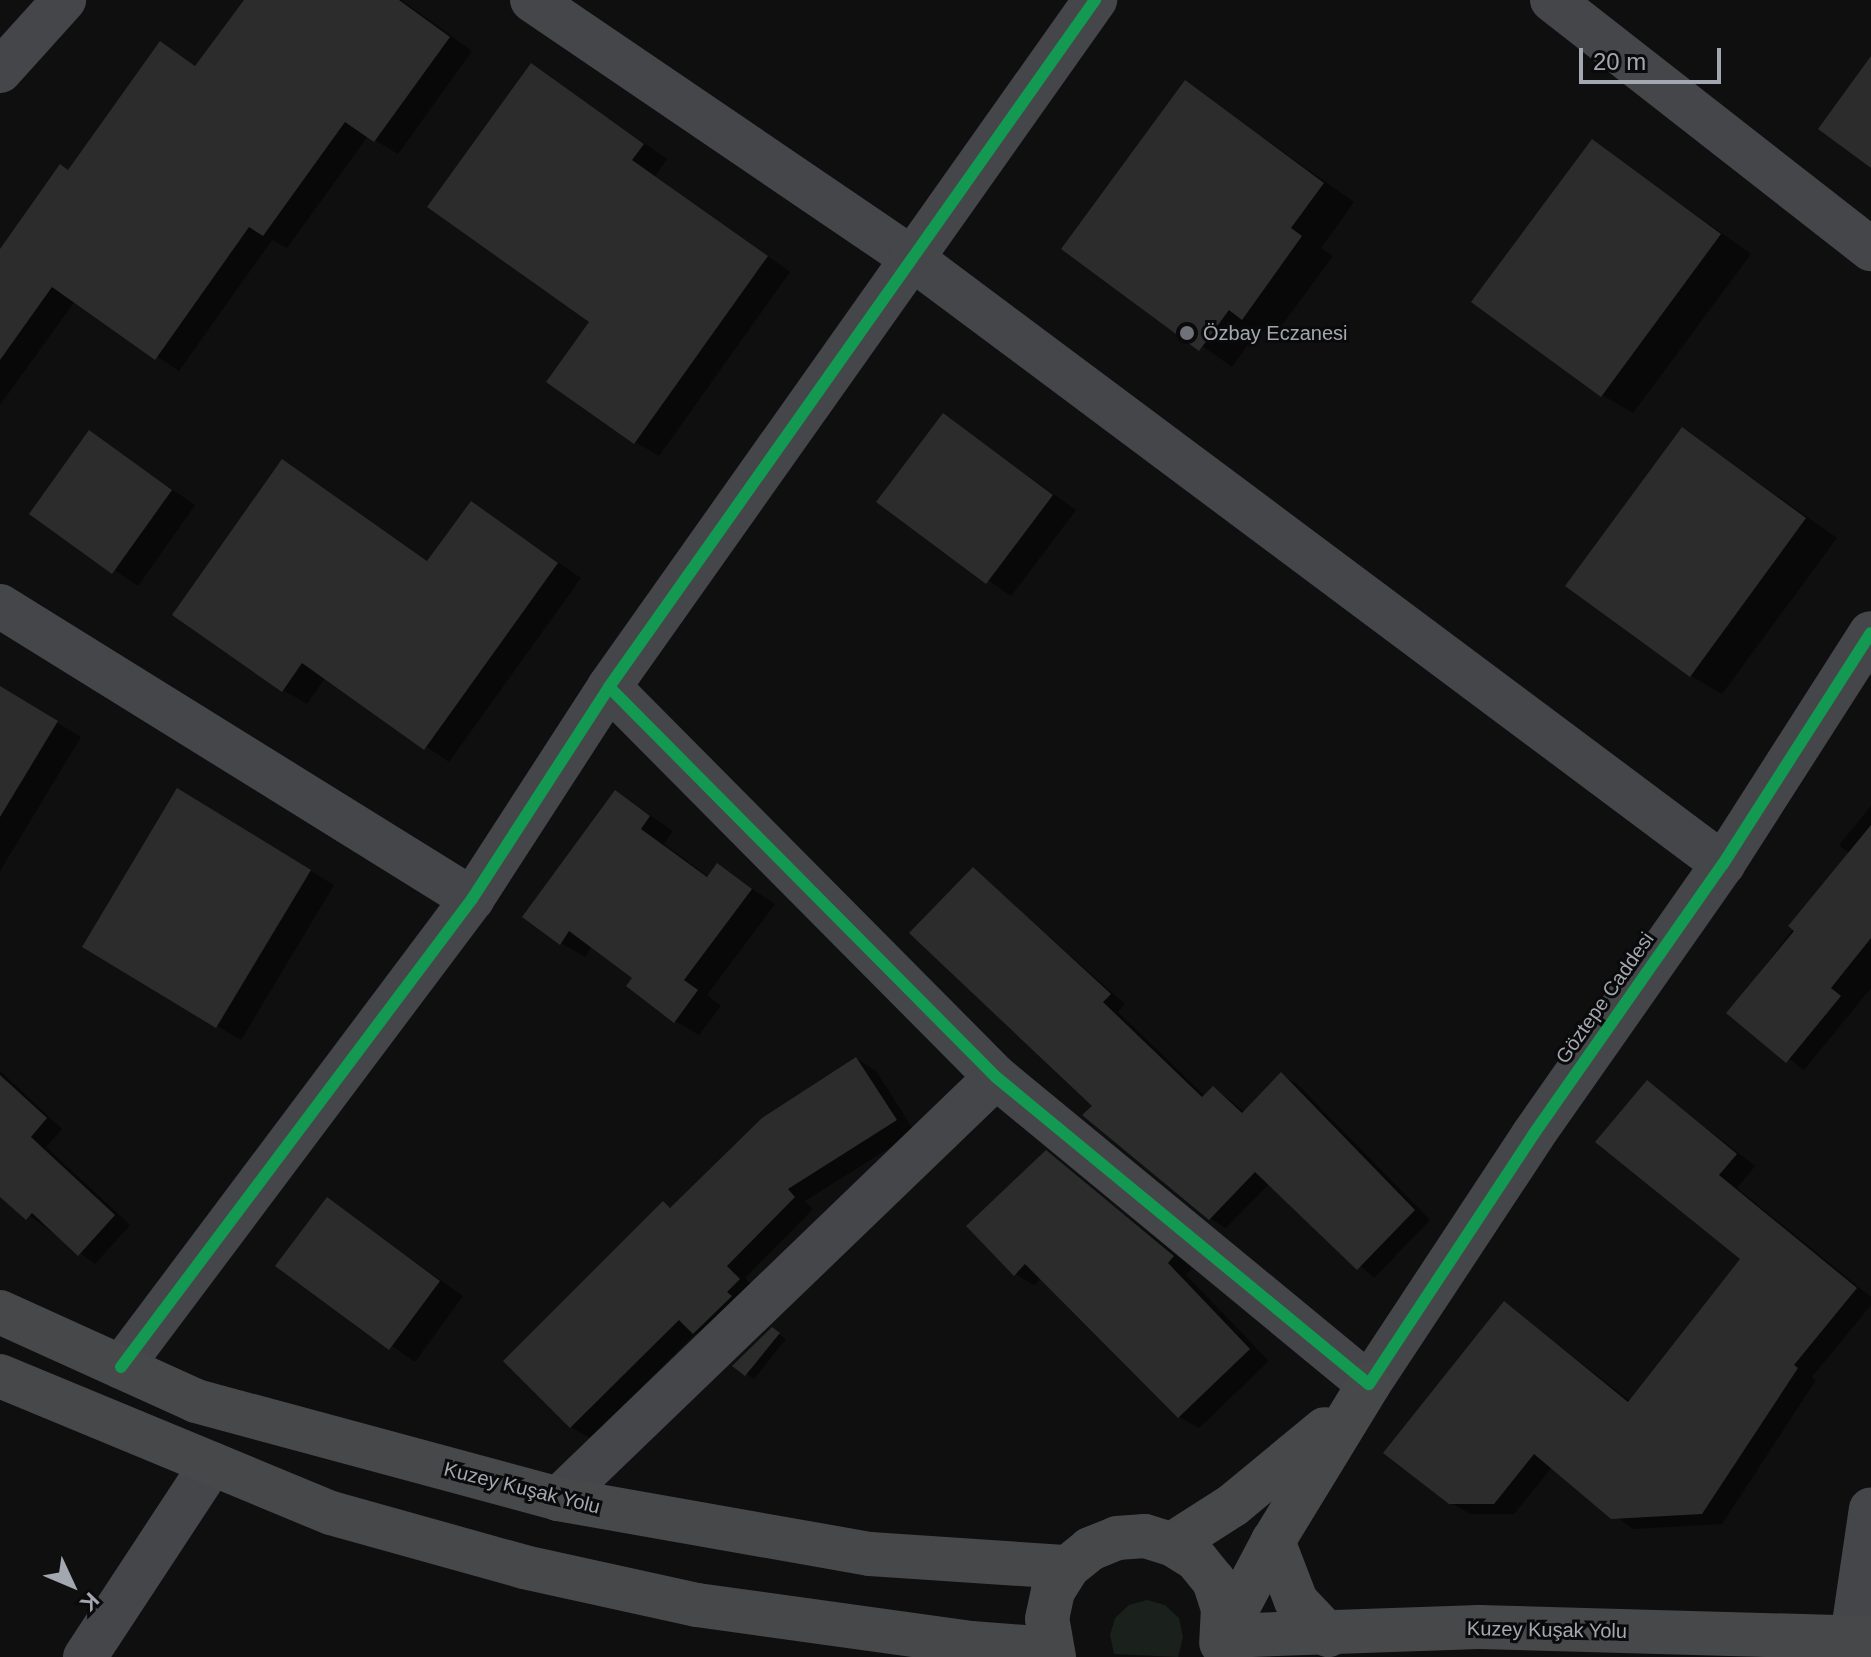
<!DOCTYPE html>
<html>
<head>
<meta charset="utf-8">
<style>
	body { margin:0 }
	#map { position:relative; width:1871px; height:1657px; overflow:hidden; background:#0f0f10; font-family:Arial,sans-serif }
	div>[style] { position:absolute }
	.green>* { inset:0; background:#1a201b }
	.shadow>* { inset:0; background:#0007 }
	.building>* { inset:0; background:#2c2c2d }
	.minor>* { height:44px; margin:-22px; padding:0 22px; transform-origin:22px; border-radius:22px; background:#444649 }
	.major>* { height:44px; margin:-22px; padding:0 22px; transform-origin:22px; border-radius:22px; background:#47484a }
	.cycleway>* { height:12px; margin:-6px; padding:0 6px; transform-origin:6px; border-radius:6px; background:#139951 }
	.dots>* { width:22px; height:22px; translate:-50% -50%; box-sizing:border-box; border:4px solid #0a0a0b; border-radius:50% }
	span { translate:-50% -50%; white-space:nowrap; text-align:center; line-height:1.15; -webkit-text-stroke:6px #0a0a0b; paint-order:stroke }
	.poi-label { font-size:20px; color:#a2a7b0 }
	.left { translate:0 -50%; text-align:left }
	.street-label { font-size:20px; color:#a2a7b0 }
	.north { position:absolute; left:32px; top:1545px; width:80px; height:80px; -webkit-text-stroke:6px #0a0a0b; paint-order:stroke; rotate:134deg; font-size:22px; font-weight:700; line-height:32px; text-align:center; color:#a2a7b0 }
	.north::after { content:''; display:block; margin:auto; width:28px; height:36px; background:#a2a7b0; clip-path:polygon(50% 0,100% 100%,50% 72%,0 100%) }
	.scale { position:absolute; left:1579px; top:48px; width:142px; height:36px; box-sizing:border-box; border:4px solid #a2a7b0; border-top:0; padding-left:10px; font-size:24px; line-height:28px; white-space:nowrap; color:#a2a7b0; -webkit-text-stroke:6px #0a0a0b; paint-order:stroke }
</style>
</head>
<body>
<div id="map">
	<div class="green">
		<i style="clip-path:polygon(1147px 1600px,1165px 1605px,1179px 1618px,1183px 1637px,1178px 1657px,1114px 1654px,1110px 1635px,1115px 1618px,1129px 1605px)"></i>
	</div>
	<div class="shadow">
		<i style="clip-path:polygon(246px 0,401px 0,472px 51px,398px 154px,368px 136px,287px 248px,272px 240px,179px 371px,75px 301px,0 405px,0 252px,70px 172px,161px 44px,197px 67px)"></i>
		<i style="clip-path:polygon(531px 65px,667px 159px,655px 176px,790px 272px,659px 456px,635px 442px,592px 322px)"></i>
		<i style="clip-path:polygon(1186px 83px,1354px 202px,1321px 248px,1333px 256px,1274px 336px,1260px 328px,1232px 367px,1063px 248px)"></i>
		<i style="clip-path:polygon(1592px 141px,1751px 254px,1633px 413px,1602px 395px)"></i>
		<i style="clip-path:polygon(943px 415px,1076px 510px,1011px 596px,878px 502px)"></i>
		<i style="clip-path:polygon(1683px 429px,1837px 538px,1722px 694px,1691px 676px)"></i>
		<i style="clip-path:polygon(90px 433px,195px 505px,138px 586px,32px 514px)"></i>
		<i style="clip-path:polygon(282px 462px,429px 562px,471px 503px,581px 578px,449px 762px,325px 678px,307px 704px,283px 690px)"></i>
		<i style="clip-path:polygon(0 688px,81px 737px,0 871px)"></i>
		<i style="clip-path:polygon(616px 793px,673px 831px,664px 844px,709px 877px,717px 866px,775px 904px,707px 995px,721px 1006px,699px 1035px,675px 1021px,635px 977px,592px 946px,585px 957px,561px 943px)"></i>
		<i style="clip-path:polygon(202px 805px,334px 885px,241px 1040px,84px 947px)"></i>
		<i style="clip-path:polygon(1871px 806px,1871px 988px,1804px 1070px,1729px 1013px,1850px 854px,1839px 845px)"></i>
		<i style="clip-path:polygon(973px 869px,1125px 1004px,1118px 1012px,1206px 1097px,1214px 1088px,1245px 1112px,1281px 1075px,1297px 1084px,1430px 1220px,1374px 1278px,1270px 1183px,1226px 1228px,1210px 1218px,1094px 1106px)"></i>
		<i style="clip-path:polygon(857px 1059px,876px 1071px,915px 1132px,805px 1201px,813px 1209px,745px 1278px,758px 1291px,714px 1343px,696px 1333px,590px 1438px,571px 1427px,663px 1204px,671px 1208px)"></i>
		<i style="clip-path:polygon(0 1071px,62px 1129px,46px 1147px,130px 1225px,95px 1264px,0 1194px)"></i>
		<i style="clip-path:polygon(1647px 1082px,1755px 1166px,1737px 1188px,1871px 1297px,1871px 1305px,1812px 1377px,1816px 1380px,1722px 1524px,1633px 1529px,1552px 1467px,1514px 1514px,1471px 1514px,1450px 1503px,1505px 1303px,1631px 1402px,1743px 1259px)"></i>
		<i style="clip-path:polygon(1046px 1153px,1192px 1268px,1186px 1275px,1269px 1361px,1199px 1428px,1179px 1417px,1042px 1278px,1034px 1285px,1015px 1274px)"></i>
		<i style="clip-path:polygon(327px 1200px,463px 1296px,415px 1362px,278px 1266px)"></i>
		<i style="clip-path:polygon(773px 1330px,786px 1339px,754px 1379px,735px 1366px)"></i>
	</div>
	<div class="building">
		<i style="clip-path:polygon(244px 0,399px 0,450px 37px,374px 142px,345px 122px,263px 236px,249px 227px,155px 360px,52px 287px,0 360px,0 249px,60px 164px,68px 170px,160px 41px,195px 66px)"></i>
		<i style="clip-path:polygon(1871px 56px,1871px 168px,1818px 129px)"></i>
		<i style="clip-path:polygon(531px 63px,644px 144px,632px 160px,768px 256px,634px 444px,546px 382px,589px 322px,427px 207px)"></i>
		<i style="clip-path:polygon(1185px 80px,1324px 183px,1291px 228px,1302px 236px,1242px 320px,1229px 310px,1199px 351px,1061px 249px)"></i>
		<i style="clip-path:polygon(1592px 139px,1721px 234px,1601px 397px,1471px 302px)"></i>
		<i style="clip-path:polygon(943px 413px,1053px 495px,986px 584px,876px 502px)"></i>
		<i style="clip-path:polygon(1682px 427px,1806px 518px,1690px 677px,1565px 586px)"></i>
		<i style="clip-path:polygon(89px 430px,172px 490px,112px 574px,29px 514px)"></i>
		<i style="clip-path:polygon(282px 459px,427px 561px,471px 501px,558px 563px,424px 750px,302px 663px,282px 692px,172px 615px)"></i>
		<i style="clip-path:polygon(0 686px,58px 721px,0 817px)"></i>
		<i style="clip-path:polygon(177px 788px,311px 870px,216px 1028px,82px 947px)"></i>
		<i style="clip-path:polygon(615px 790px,650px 816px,641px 829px,707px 877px,717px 863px,752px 889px,684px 980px,698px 990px,674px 1023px,626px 986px,632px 978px,569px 931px,560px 945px,522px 917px)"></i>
		<i style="clip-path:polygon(1871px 825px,1871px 938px,1831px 988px,1841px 996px,1786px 1063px,1726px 1013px,1794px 931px,1788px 926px)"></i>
		<i style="clip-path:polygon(973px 867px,1111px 994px,1103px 1002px,1202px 1097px,1213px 1086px,1242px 1113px,1281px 1072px,1415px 1210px,1357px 1270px,1255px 1172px,1209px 1220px,1082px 1115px,1092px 1106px,909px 933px)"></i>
		<i style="clip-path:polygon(856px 1057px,897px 1120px,788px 1189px,795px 1197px,727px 1266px,740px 1279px,727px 1292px,732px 1296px,693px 1334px,679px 1320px,570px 1428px,503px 1361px,663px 1201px,670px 1208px,762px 1118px)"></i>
		<i style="clip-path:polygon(0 1075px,47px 1118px,31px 1137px,115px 1215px,78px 1256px,32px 1213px,26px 1220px,0 1197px)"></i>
		<i style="clip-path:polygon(1647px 1080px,1737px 1154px,1719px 1175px,1857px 1288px,1794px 1365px,1798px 1368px,1702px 1514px,1611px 1519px,1534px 1454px,1494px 1504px,1449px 1504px,1383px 1453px,1504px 1301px,1628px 1402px,1740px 1259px,1595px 1142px)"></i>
		<i style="clip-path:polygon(1046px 1150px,1174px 1256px,1168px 1263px,1250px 1349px,1178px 1418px,1025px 1264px,1014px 1276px,966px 1226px)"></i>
		<i style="clip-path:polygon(327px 1197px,440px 1281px,389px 1350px,275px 1266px)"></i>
		<i style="clip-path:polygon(772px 1327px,780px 1333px,745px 1376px,732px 1366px)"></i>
	</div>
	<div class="minor">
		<i style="left:532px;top:0;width:457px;rotate:34.2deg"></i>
		<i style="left:910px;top:257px;width:1015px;rotate:36.75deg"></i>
		<i style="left:1552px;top:0;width:405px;rotate:38deg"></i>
		<i style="left:0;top:71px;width:96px;rotate:-48deg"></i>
		<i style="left:0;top:606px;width:556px;rotate:31.83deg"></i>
		<i style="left:609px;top:687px;width:549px;rotate:45.22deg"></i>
		<i style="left:996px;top:1077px;width:483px;rotate:39.5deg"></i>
		<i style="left:1369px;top:1384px;width:298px;rotate:-56.6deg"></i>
		<i style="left:1533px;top:1135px;width:331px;rotate:-55deg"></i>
		<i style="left:1723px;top:864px;width:274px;rotate:-57.4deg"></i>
		<i style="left:121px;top:1367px;width:585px;rotate:-53.13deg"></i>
		<i style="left:472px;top:899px;width:252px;rotate:-57.1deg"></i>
		<i style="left:609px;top:687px;width:842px;rotate:-54.72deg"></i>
		<i style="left:558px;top:1499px;width:608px;rotate:-43.93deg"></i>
		<i style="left:1852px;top:1637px;width:129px;rotate:-81.6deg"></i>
		<i style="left:85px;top:1657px;width:231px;rotate:-56.7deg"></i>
	</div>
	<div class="major">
		<i style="left:0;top:1312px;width:215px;rotate:24.4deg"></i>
		<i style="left:196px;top:1401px;width:375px;rotate:15.1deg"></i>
		<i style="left:558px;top:1499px;width:317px;rotate:10deg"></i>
		<i style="left:870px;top:1554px;width:198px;rotate:3.8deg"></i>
		<i style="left:0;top:1376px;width:358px;rotate:22.5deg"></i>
		<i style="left:331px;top:1513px;width:200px;rotate:15.6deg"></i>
		<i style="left:524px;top:1567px;width:177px;rotate:12.4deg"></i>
		<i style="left:697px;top:1605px;width:277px;rotate:7.9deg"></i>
		<i style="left:971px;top:1643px;width:79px;rotate:4.3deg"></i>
		<i style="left:1369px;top:1384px;width:184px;rotate:121.4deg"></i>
		<i style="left:1273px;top:1541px;width:107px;rotate:117.8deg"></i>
		<i style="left:1223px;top:1636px;width:256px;rotate:-2deg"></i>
		<i style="left:1479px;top:1627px;width:392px;rotate:1.6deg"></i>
		<i style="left:1273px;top:1541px;width:64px;rotate:69deg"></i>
		<i style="left:1296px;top:1601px;width:47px;rotate:46.7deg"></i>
		<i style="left:1172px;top:1544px;width:72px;rotate:-32.6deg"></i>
		<i style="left:1233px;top:1505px;width:119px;rotate:-39.6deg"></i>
		<i style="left:1054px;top:1657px;width:39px;rotate:-100deg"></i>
		<i style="left:1047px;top:1619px;width:29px;rotate:-78deg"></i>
		<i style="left:1053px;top:1591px;width:28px;rotate:-58deg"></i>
		<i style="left:1068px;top:1567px;width:28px;rotate:-39deg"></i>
		<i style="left:1090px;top:1549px;width:29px;rotate:-22deg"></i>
		<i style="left:1117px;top:1538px;width:28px;rotate:-4deg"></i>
		<i style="left:1145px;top:1536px;width:28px;rotate:17deg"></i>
		<i style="left:1172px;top:1544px;width:28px;rotate:32deg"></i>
		<i style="left:1196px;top:1559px;width:28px;rotate:51deg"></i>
		<i style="left:1214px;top:1581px;width:28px;rotate:72deg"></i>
		<i style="left:1223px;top:1608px;width:35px;rotate:93deg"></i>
	</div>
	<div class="cycleway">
		<i style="left:609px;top:687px;width:549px;rotate:45.22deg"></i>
		<i style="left:996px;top:1077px;width:483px;rotate:39.5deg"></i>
		<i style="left:1369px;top:1384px;width:298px;rotate:-56.6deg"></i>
		<i style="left:1533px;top:1135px;width:331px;rotate:-55deg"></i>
		<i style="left:1723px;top:864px;width:274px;rotate:-57.4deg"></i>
		<i style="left:121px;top:1367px;width:585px;rotate:-53.13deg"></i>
		<i style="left:472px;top:899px;width:252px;rotate:-57.1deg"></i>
		<i style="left:609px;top:687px;width:842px;rotate:-54.72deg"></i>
	</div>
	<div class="dots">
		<i style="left:1187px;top:333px;background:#6f7278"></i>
	</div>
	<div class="poi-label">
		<span class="left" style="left:1203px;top:333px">Özbay Eczanesi</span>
	</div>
	<div class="street-label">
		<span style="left:1605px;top:998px;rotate:-55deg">Göztepe Caddesi</span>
		<span style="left:522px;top:1488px;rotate:14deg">Kuzey Kuşak Yolu</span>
		<span style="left:1547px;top:1630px;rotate:1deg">Kuzey Kuşak Yolu</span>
	</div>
	<div class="north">K</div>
	<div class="scale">20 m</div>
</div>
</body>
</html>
